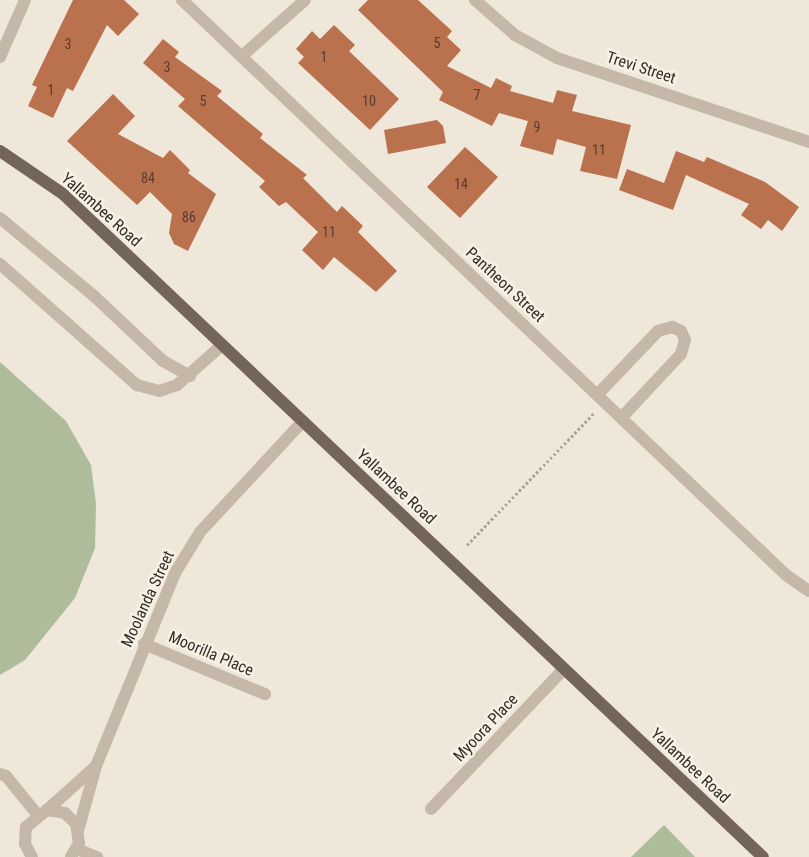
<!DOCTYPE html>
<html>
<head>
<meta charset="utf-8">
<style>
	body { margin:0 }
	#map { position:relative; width:809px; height:857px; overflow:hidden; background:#efe7da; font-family:"Roboto Condensed",sans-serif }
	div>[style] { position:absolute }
	.green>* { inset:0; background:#afbc9c }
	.building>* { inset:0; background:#ba714d }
	.path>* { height:3px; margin-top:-1.5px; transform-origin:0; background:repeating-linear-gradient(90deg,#b1a292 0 2.5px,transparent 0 5px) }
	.minor>* { height:12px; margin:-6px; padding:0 6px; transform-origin:6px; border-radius:6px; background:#c6b8a8 }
	.major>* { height:12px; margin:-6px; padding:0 6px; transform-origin:6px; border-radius:6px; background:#74655a }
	span { translate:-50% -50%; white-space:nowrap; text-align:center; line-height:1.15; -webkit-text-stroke:5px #f7f1e6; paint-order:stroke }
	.number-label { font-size:14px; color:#553d30 }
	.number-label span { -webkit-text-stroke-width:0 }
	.street-label { font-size:16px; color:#332c27 }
</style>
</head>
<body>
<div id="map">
	<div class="green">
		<i style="clip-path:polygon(0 362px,66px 421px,91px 465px,96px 504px,95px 548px,75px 598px,25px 660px,0 675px)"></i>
		<i style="clip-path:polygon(664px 825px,695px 857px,631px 857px)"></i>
	</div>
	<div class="building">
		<i style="clip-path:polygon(73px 0,124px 0,139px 14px,118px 36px,107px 25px,73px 91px,67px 88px,53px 118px,28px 106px,37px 87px,32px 85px)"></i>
		<i style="clip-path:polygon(368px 0,418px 0,452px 31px,447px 37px,461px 50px,447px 66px,491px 88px,496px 78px,512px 86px,510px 91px,553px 103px,557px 90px,577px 95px,572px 111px,631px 125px,617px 179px,580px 171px,586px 147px,557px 139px,553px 155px,520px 146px,528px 121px,499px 113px,492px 126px,439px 100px,443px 92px,358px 10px)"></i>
		<i style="clip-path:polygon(334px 25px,355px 45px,349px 51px,399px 99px,370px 130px,298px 63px,304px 57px,296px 49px,312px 31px,320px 39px)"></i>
		<i style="clip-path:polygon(163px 39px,179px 52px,175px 57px,222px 91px,217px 96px,263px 134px,260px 138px,307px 175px,303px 178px,337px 212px,342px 206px,363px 226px,358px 232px,397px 271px,376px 292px,334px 257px,323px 270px,302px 250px,318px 232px,286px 202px,279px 206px,259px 187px,265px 181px,178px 106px,185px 99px,143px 63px)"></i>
		<i style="clip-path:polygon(113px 94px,135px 116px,118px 134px,163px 158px,170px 150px,190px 170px,188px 173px,216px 194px,188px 251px,174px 244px,169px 233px,172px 214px,150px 192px,137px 205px,67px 141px)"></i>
		<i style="clip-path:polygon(437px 120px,443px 126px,446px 143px,388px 154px,384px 130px)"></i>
		<i style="clip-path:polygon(465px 147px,498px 177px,460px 218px,427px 187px)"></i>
		<i style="clip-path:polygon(676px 151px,704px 162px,707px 157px,765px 182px,799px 207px,782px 231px,768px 220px,761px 229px,741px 215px,749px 204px,686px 175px,673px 210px,619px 190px,627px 169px,664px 183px)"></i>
	</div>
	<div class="path">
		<i style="left:467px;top:545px;width:185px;rotate:-46.1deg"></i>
	</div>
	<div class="minor">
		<i style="left:182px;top:0;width:834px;rotate:43.59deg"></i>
		<i style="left:786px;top:575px;width:28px;rotate:35deg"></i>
		<i style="left:475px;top:0;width:53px;rotate:41.2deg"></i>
		<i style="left:515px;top:35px;width:48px;rotate:28.7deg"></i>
		<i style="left:557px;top:58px;width:266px;rotate:18.4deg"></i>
		<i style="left:242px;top:56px;width:84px;rotate:-41.6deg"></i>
		<i style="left:0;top:57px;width:62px;rotate:-66.3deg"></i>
		<i style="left:0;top:218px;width:122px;rotate:39.7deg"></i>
		<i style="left:94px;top:296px;width:95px;rotate:43.3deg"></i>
		<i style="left:163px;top:361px;width:31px;rotate:29deg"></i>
		<i style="left:0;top:264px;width:183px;rotate:41.5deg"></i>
		<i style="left:137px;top:385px;width:23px;rotate:15deg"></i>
		<i style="left:159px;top:391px;width:19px;rotate:-18deg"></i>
		<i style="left:177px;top:385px;width:60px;rotate:-41.6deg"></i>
		<i style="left:598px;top:394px;width:87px;rotate:-46.4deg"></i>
		<i style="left:658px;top:331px;width:15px;rotate:-16deg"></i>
		<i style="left:672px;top:327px;width:10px;rotate:24deg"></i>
		<i style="left:681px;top:331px;width:10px;rotate:66deg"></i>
		<i style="left:685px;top:340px;width:15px;rotate:106deg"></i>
		<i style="left:681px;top:354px;width:86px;rotate:133.1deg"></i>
		<i style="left:144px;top:644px;width:131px;rotate:22.5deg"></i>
		<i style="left:0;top:774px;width:6px;rotate:18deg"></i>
		<i style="left:6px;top:776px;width:49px;rotate:50.8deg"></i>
		<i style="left:431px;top:809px;width:193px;rotate:-46.5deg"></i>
		<i style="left:47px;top:810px;width:64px;rotate:-41.9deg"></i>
		<i style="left:78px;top:831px;width:67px;rotate:-74.5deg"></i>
		<i style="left:96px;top:766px;width:209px;rotate:-67.7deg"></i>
		<i style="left:175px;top:573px;width:48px;rotate:-58.6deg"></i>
		<i style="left:200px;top:532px;width:151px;rotate:-47.1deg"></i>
		<i style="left:77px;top:849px;width:22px;rotate:22deg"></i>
		<i style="left:32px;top:857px;width:15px;rotate:-118deg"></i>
		<i style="left:25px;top:844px;width:17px;rotate:-87deg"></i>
		<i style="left:26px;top:827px;width:27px;rotate:-39deg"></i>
		<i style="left:47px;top:810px;width:18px;rotate:9deg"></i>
		<i style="left:65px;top:813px;width:16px;rotate:45deg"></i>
		<i style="left:76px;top:824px;width:19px;rotate:81deg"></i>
		<i style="left:79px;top:843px;width:16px;rotate:120deg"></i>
	</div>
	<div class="major">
		<i style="left:0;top:151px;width:76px;rotate:34.3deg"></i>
		<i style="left:63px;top:194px;width:964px;rotate:43.45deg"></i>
	</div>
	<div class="number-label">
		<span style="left:437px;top:43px">5</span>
		<span style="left:68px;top:44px">3</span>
		<span style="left:324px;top:57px">1</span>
		<span style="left:167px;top:67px">3</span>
		<span style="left:51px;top:90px">1</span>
		<span style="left:477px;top:95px">7</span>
		<span style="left:203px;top:101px">5</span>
		<span style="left:369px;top:101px">10</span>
		<span style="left:537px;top:127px">9</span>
		<span style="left:599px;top:150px">11</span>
		<span style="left:148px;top:178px">84</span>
		<span style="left:461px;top:184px">14</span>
		<span style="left:189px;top:217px">86</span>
		<span style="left:329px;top:232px">11</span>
	</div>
	<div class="street-label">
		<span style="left:641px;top:68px;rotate:18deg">Trevi Street</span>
		<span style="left:101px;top:210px;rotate:42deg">Yallambee Road</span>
		<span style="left:505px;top:285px;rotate:43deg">Pantheon Street</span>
		<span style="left:396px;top:487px;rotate:43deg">Yallambee Road</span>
		<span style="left:148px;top:599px;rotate:-65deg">Moolanda Street</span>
		<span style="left:211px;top:654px;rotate:23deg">Moorilla Place</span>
		<span style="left:486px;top:728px;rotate:-47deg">Myoora Place</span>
		<span style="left:690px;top:766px;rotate:43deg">Yallambee Road</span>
	</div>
</div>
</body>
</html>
